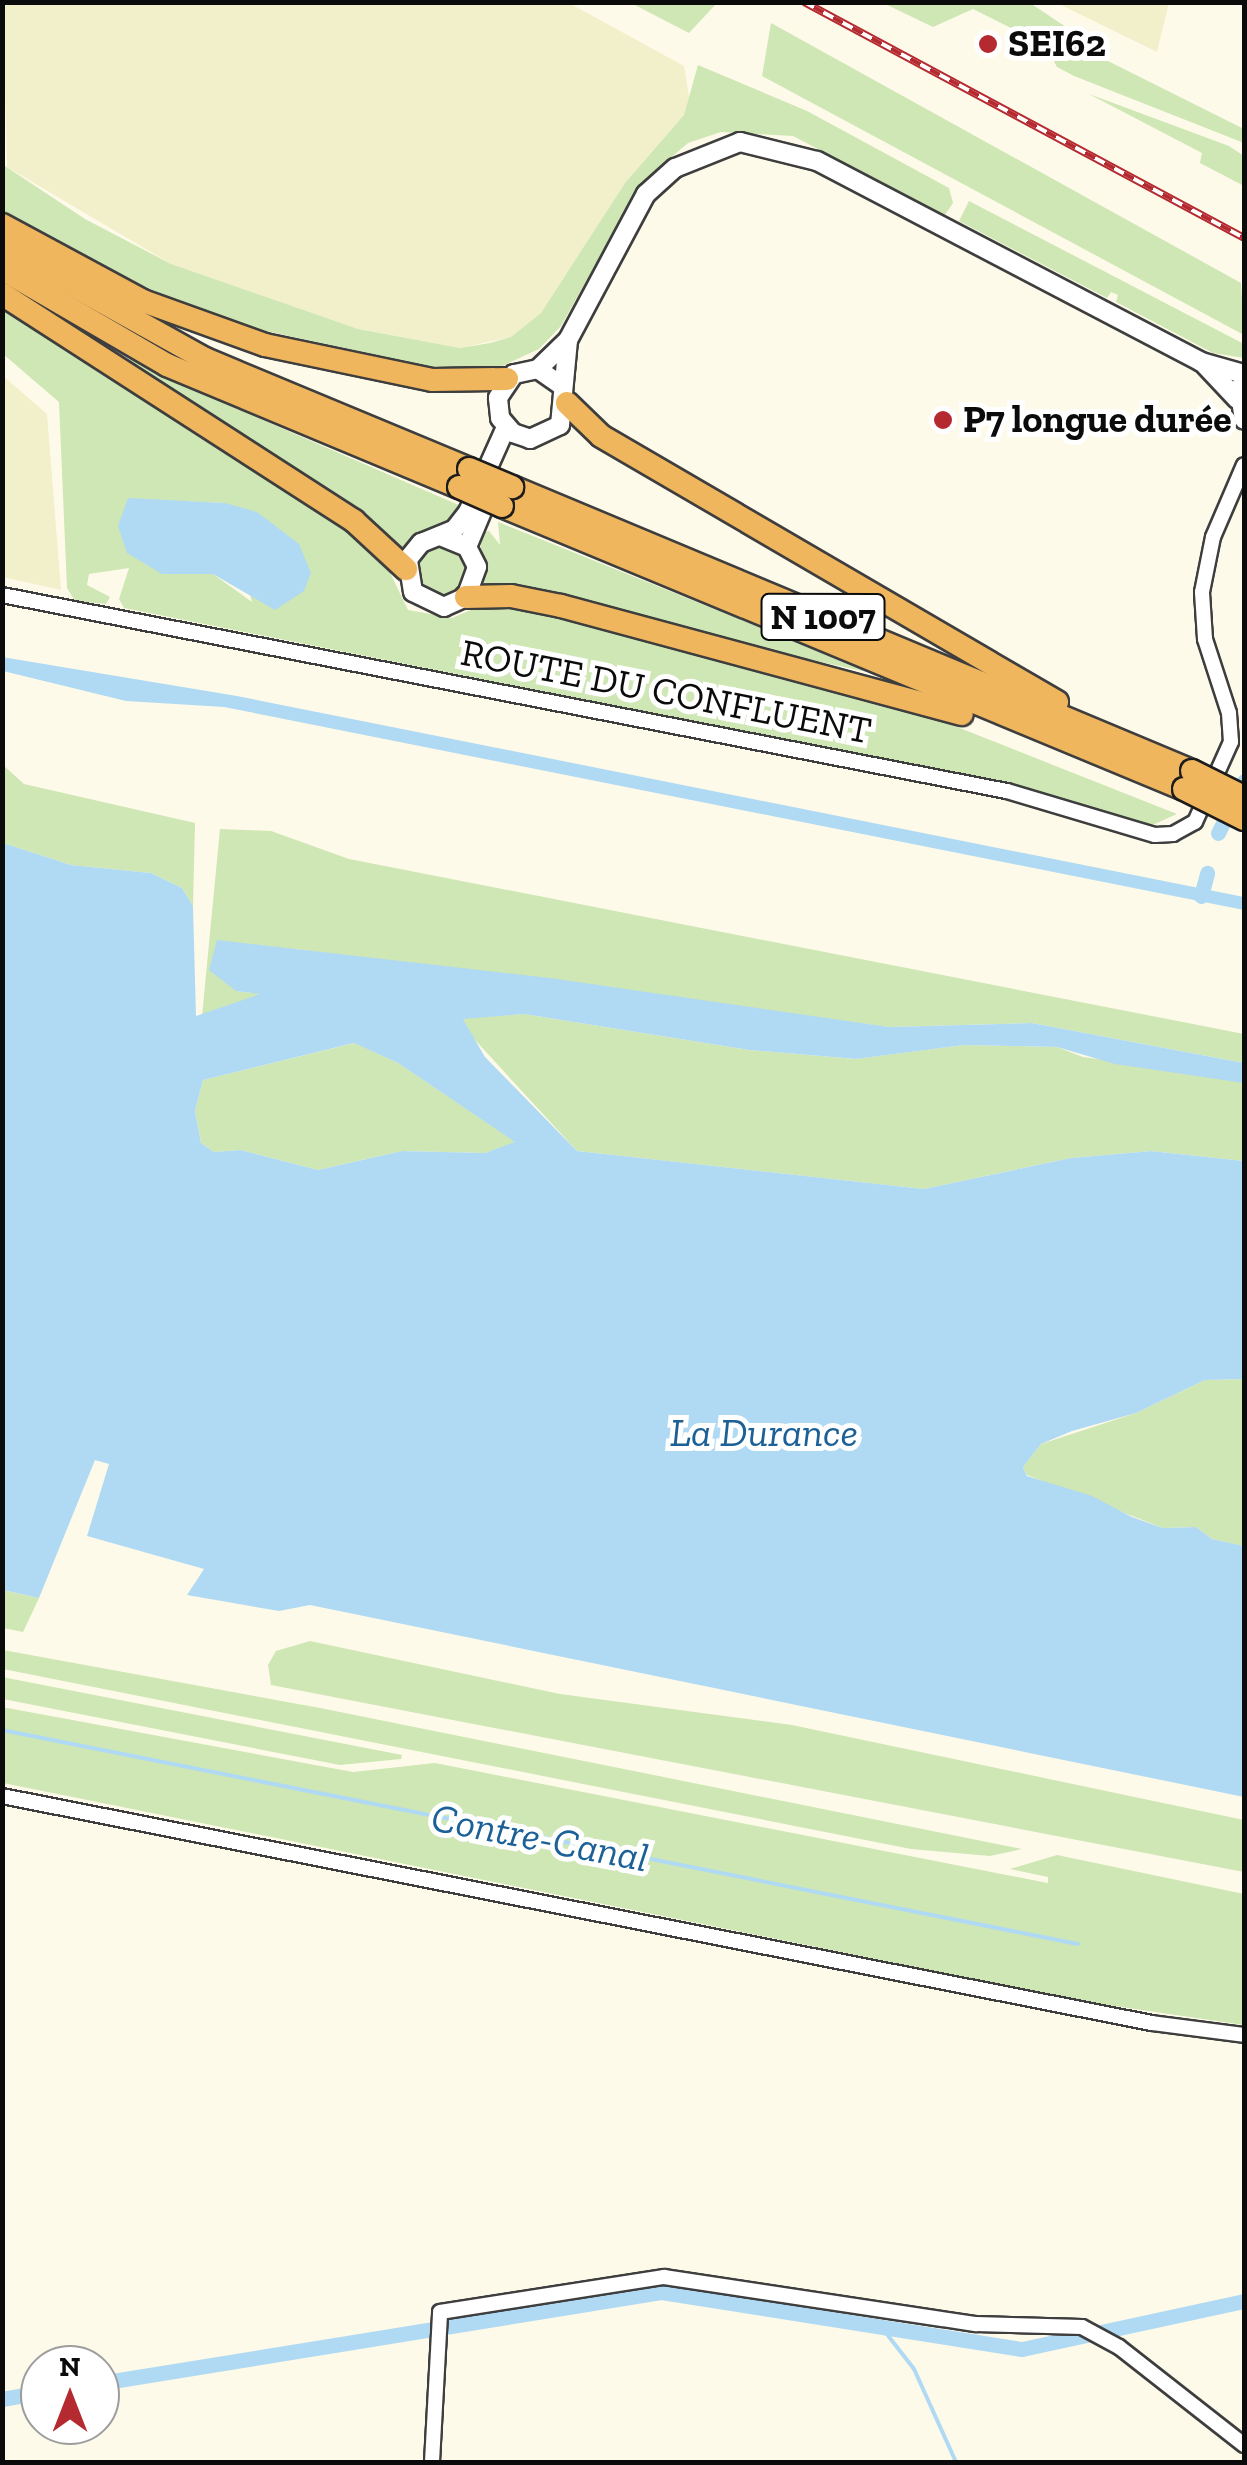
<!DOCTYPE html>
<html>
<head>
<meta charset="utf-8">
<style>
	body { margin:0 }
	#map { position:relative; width:1247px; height:2465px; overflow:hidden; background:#fefae9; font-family:"Zilla Slab",serif }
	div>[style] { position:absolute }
	.farmland>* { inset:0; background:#f2efcb }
	.green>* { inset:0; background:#cfe6b5 }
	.round { border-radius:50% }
	.water>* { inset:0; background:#b0daf3 }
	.stream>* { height:4px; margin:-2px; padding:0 2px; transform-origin:2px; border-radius:2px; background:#b0daf3 }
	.canal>* { height:15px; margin:-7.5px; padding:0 7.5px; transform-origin:7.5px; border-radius:7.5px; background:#b0daf3 }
	.roads { filter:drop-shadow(2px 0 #3e3e3e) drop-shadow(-2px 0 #3e3e3e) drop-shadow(0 2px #3e3e3e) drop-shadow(0 -2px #3e3e3e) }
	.minor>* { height:14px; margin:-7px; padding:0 7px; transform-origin:7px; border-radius:7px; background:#fff }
	.tertiary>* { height:18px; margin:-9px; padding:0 9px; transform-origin:9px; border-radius:9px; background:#fff }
	.trunk>* { height:22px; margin:-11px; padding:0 11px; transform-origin:11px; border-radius:11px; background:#f0b65e }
	.rail>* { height:8px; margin-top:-4px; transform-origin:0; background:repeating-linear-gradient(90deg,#fff 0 11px,#b42a30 0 22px); box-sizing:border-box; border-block:2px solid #b42a30 }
	.bridges { filter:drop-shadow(2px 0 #1c1c1c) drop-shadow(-2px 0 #1c1c1c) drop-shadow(0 2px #1c1c1c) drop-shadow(0 -2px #1c1c1c) }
	.trunk-bridge>* { height:22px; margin:-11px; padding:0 11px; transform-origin:11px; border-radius:11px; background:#f0b65e }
	.dots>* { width:28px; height:28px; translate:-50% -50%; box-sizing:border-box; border:5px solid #fff; border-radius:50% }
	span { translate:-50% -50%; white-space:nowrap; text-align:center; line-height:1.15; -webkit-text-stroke:10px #fff; paint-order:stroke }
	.shield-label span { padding:2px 8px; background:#fff; border:2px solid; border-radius:8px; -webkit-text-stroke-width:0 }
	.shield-label { font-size:35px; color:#0b0b0b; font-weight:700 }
	.poi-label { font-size:38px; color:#0b0b0b; font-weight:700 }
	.left { translate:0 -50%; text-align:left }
	.street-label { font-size:38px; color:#0b0b0b }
	.water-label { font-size:40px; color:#1b6096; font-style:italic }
	.frame { position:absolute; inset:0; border:5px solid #0b0b0b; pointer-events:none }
	.north { position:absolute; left:20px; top:2345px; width:100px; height:100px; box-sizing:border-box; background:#fff; border:2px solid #9d9d9d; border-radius:50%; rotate:0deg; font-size:28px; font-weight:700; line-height:40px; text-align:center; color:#0b0b0b }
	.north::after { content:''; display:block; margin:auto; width:35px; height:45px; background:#b42a30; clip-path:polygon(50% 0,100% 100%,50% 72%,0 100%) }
</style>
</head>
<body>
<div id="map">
	<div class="farmland">
		<i style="clip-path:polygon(3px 3px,569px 3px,684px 66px,689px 97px,684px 115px,625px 183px,541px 313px,511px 337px,460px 348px,358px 329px,171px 264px,7px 167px)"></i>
		<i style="clip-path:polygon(1057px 3px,1169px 3px,1157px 52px)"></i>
		<i style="clip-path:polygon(2px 375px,47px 414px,61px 590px,3px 577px)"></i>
	</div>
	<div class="green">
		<i style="clip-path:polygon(631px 3px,717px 3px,689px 33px)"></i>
		<i style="clip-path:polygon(883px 3px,1030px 3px,1069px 29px,1080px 47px,1244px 129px,1244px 143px,1074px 76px,1057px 67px,1045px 45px,973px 9px,933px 27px)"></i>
		<i style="clip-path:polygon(771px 23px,1241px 283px,1244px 335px,762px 76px)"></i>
		<i style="clip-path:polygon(698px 65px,807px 111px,949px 188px,953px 203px,945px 215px,793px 136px,721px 132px,688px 143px,642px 182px,561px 326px,539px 349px,498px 368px,466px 374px,229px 323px,88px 262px,3px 211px,2px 164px,85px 219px,171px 264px,358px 329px,460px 348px,490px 343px,511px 337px,541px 313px,625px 183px,684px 115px)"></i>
		<i style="clip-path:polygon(1089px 94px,1229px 146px,1244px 156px,1244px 186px,1200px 163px,1202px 153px)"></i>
		<i style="clip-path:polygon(969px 201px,1244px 344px,1244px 358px,1213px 353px,1116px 302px,1118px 295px,1111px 292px,1107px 298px,959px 221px)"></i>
		<i style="clip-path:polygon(evenodd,2px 303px,365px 543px,383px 558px,408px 610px,452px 618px,485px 604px,507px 605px,909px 708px,1177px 814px,1148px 827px,1009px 784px,124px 608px,119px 599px,129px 568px,89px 574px,87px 585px,110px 597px,106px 604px,75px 601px,67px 588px,59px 402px,3px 354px,2px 303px,128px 499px,225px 503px,252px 602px,213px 574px,190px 573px,128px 499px)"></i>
		<i style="clip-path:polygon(129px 359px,189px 388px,461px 506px,454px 518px,400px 550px,124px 364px)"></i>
		<i style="clip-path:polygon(498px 522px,749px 623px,867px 672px,484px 588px,480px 533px,489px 531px,500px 545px)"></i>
		<i class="round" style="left:417px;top:548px;width:48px;height:48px"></i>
		<i style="clip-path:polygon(3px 765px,24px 784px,195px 823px,193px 906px,182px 888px,151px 873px,71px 865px,3px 843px)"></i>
		<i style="clip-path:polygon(220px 829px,271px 831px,349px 859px,1244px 1034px,1244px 1063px,1032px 1023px,889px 1027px,295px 949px,236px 991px,262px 994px,202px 1016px)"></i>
		<i style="clip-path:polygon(524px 1014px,749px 1050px,855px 1059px,964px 1045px,1057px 1047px,1083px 1057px,1196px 1072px,1244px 1083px,1244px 1161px,1151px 1151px,1071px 1158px,924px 1189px,577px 1151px,464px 1028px,463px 1018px)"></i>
		<i style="clip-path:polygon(355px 1043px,398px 1063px,516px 1142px,485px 1153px,402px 1151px,318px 1170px,241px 1150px,214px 1152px,201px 1143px,195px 1111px,203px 1080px)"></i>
		<i style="clip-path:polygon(1244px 1379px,1244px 1546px,1212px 1539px,1196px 1527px,1163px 1528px,1027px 1475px,1023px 1467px,1041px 1444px,1136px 1413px,1205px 1380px)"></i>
		<i style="clip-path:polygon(2px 1590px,39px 1598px,23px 1632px,3px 1628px)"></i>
		<i style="clip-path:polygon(310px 1641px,560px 1694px,792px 1725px,1244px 1820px,1244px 1872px,271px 1685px,268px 1665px,276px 1651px)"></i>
		<i style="clip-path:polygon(3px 1650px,320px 1708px,1022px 1849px,990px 1856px,911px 1849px,3px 1669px)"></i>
		<i style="clip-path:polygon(2px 1677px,402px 1755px,401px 1759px,340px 1765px,3px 1699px)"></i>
		<i style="clip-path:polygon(2px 1707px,353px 1772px,435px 1763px,1048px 1883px,1048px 1877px,1010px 1869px,1057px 1855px,1244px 1894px,1244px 2025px,1094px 2003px,3px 1783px)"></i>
	</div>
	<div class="water">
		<i style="clip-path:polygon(128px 498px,225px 503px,257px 512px,299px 544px,311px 573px,304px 591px,275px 610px,213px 574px,162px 574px,127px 553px,118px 526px)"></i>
		<i style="clip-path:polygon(2px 657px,237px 696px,1244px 897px,1244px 910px,224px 707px,126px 701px,3px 671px)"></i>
		<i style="clip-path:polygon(evenodd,3px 843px,71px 865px,151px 873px,182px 888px,193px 906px,196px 1016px,260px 994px,236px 991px,209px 970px,217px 940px,550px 978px,889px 1027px,1032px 1023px,1244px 1063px,1244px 1083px,1115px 1064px,1057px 1047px,964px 1045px,856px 1059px,749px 1050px,524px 1014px,463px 1019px,485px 1057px,577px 1151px,924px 1189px,1071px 1158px,1151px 1151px,1244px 1161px,1244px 1379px,1205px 1380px,1136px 1413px,1072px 1431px,1041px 1444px,1023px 1467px,1027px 1476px,1092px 1496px,1132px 1517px,1163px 1528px,1196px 1527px,1212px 1539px,1244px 1546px,1244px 1797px,310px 1605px,279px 1611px,187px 1595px,204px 1569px,87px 1536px,109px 1464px,95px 1460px,39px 1598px,3px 1590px,3px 843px,354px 1043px,398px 1063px,515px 1142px,485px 1153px,402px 1151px,318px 1170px,241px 1150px,214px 1152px,201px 1143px,195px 1111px,203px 1080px,354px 1043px)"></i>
	</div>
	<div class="stream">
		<i style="left:2px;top:1730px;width:1097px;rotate:11.25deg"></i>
		<i style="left:879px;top:2324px;width:57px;rotate:52.1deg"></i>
		<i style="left:914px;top:2369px;width:102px;rotate:65.7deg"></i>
	</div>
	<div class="canal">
		<i style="left:1218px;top:833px;width:58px;rotate:-63.4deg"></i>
		<i style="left:1201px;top:896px;width:24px;rotate:-75deg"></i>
		<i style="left:100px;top:2383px;width:568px;rotate:-9.21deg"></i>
		<i style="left:661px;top:2292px;width:365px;rotate:9deg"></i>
		<i style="left:1022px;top:2349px;width:227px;rotate:-12.2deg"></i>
		<i style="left:2px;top:2399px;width:39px;rotate:-10deg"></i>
	</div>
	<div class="roads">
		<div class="minor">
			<i style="left:2px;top:595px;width:1024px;rotate:11.04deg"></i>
			<i style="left:1007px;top:791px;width:154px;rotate:16.6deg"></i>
			<i style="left:1155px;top:835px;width:18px;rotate:-3deg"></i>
			<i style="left:1173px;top:834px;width:25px;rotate:-29deg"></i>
			<i style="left:1195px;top:822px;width:88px;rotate:-65.8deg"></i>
			<i style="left:1231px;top:742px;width:29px;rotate:-94deg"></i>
			<i style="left:1229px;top:713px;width:78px;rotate:-108deg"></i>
			<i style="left:1205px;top:639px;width:47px;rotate:-93.7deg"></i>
			<i style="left:1202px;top:592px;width:56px;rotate:-78.7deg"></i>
			<i style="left:1213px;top:537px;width:78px;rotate:-66.7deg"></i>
			<i style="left:2px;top:1796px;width:1172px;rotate:11.17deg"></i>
			<i style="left:1152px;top:2023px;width:93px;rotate:7.4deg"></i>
			<i style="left:432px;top:2462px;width:150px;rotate:-86.9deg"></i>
			<i style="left:440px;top:2312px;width:227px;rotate:-8.9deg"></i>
			<i style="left:664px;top:2277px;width:316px;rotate:8.6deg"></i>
			<i style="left:976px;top:2324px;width:106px;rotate:1.6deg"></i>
			<i style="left:1082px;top:2327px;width:42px;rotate:28.4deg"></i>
			<i style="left:1119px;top:2347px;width:159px;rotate:38.1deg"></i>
		</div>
		<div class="tertiary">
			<i style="left:1205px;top:365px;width:47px;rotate:46.7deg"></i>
			<i style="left:538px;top:369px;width:42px;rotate:-44deg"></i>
			<i style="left:568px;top:340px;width:166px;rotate:-61.9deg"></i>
			<i style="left:646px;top:194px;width:39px;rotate:-42deg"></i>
			<i style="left:675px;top:168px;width:70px;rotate:-21.8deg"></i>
			<i style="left:740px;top:142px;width:79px;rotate:13.9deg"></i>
			<i style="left:817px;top:161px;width:433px;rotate:27.6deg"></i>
			<i style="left:1201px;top:362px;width:45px;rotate:15.6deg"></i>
			<i style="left:562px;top:386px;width:29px;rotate:-145deg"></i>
			<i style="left:538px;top:369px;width:25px;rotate:168deg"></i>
			<i style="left:514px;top:374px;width:29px;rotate:124deg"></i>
			<i style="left:498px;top:398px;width:20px;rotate:84deg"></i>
			<i style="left:500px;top:418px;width:20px;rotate:49deg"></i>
			<i style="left:513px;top:433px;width:18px;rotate:19deg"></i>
			<i style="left:530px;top:439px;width:33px;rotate:-25deg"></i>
			<i style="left:560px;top:425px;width:85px;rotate:-84.6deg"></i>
			<i style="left:1239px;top:388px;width:32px;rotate:81deg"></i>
			<i style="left:440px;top:536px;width:29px;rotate:22deg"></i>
			<i style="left:467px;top:547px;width:22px;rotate:63deg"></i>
			<i style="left:477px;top:567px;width:32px;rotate:110deg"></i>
			<i style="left:466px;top:597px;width:24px;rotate:156deg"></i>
			<i style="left:444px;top:607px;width:34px;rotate:-154deg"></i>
			<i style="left:413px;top:592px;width:33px;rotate:-99deg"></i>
			<i style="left:408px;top:559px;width:21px;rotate:-51deg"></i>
			<i style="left:421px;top:543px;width:35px;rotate:-22deg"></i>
			<i style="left:454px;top:530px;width:23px;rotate:-52deg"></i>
			<i style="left:468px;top:512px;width:93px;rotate:-65.9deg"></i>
			<i style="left:467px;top:547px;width:54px;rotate:-67.2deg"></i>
		</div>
		<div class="trunk">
			<i style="left:2px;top:225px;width:160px;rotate:28.3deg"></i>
			<i style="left:143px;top:301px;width:130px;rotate:19.8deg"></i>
			<i style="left:265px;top:345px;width:171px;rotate:11.8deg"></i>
			<i style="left:432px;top:380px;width:75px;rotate:-0.8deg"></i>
			<i style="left:2px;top:246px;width:232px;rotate:29.1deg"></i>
			<i style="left:205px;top:359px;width:286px;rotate:22.6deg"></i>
			<i style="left:2px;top:269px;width:191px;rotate:30.2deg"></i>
			<i style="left:167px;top:365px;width:316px;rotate:22.7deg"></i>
			<i style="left:2px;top:294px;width:419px;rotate:32.8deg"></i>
			<i style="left:354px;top:521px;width:71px;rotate:42.7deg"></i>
			<i style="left:567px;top:403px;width:47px;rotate:44.1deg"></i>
			<i style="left:601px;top:436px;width:528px;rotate:30.26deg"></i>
			<i style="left:512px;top:487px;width:737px;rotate:22.67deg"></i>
			<i style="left:502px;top:506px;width:738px;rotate:22.54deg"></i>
			<i style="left:466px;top:597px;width:45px;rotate:-1.3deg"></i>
			<i style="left:511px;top:596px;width:51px;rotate:11.3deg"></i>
			<i style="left:561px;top:606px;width:415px;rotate:15.1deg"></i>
		</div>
	</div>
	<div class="rail">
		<i style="left:804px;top:2px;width:499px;rotate:28.2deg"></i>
	</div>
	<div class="bridges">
		<div class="trunk-bridge">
			<i style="left:469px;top:469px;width:47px;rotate:22.7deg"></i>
			<i style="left:459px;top:487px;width:47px;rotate:23.8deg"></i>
			<i style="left:1192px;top:771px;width:58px;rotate:26.6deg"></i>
			<i style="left:1184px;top:789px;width:67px;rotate:26.6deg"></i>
		</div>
	</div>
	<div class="dots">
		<i style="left:988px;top:44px;background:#b42a30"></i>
		<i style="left:943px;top:420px;background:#b42a30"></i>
	</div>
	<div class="shield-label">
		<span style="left:823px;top:617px">N 1007</span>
	</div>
	<div class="poi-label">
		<span class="left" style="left:1008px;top:44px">SEI62</span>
		<span class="left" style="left:963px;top:420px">P7 longue durée</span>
	</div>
	<div class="street-label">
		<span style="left:666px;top:692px;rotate:11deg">ROUTE DU CONFLUENT</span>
	</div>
	<div class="water-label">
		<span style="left:764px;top:1432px">La Durance</span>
		<span style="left:540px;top:1837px;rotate:11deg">Contre-Canal</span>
	</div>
	<div class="frame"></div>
	<div class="north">N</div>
</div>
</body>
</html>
